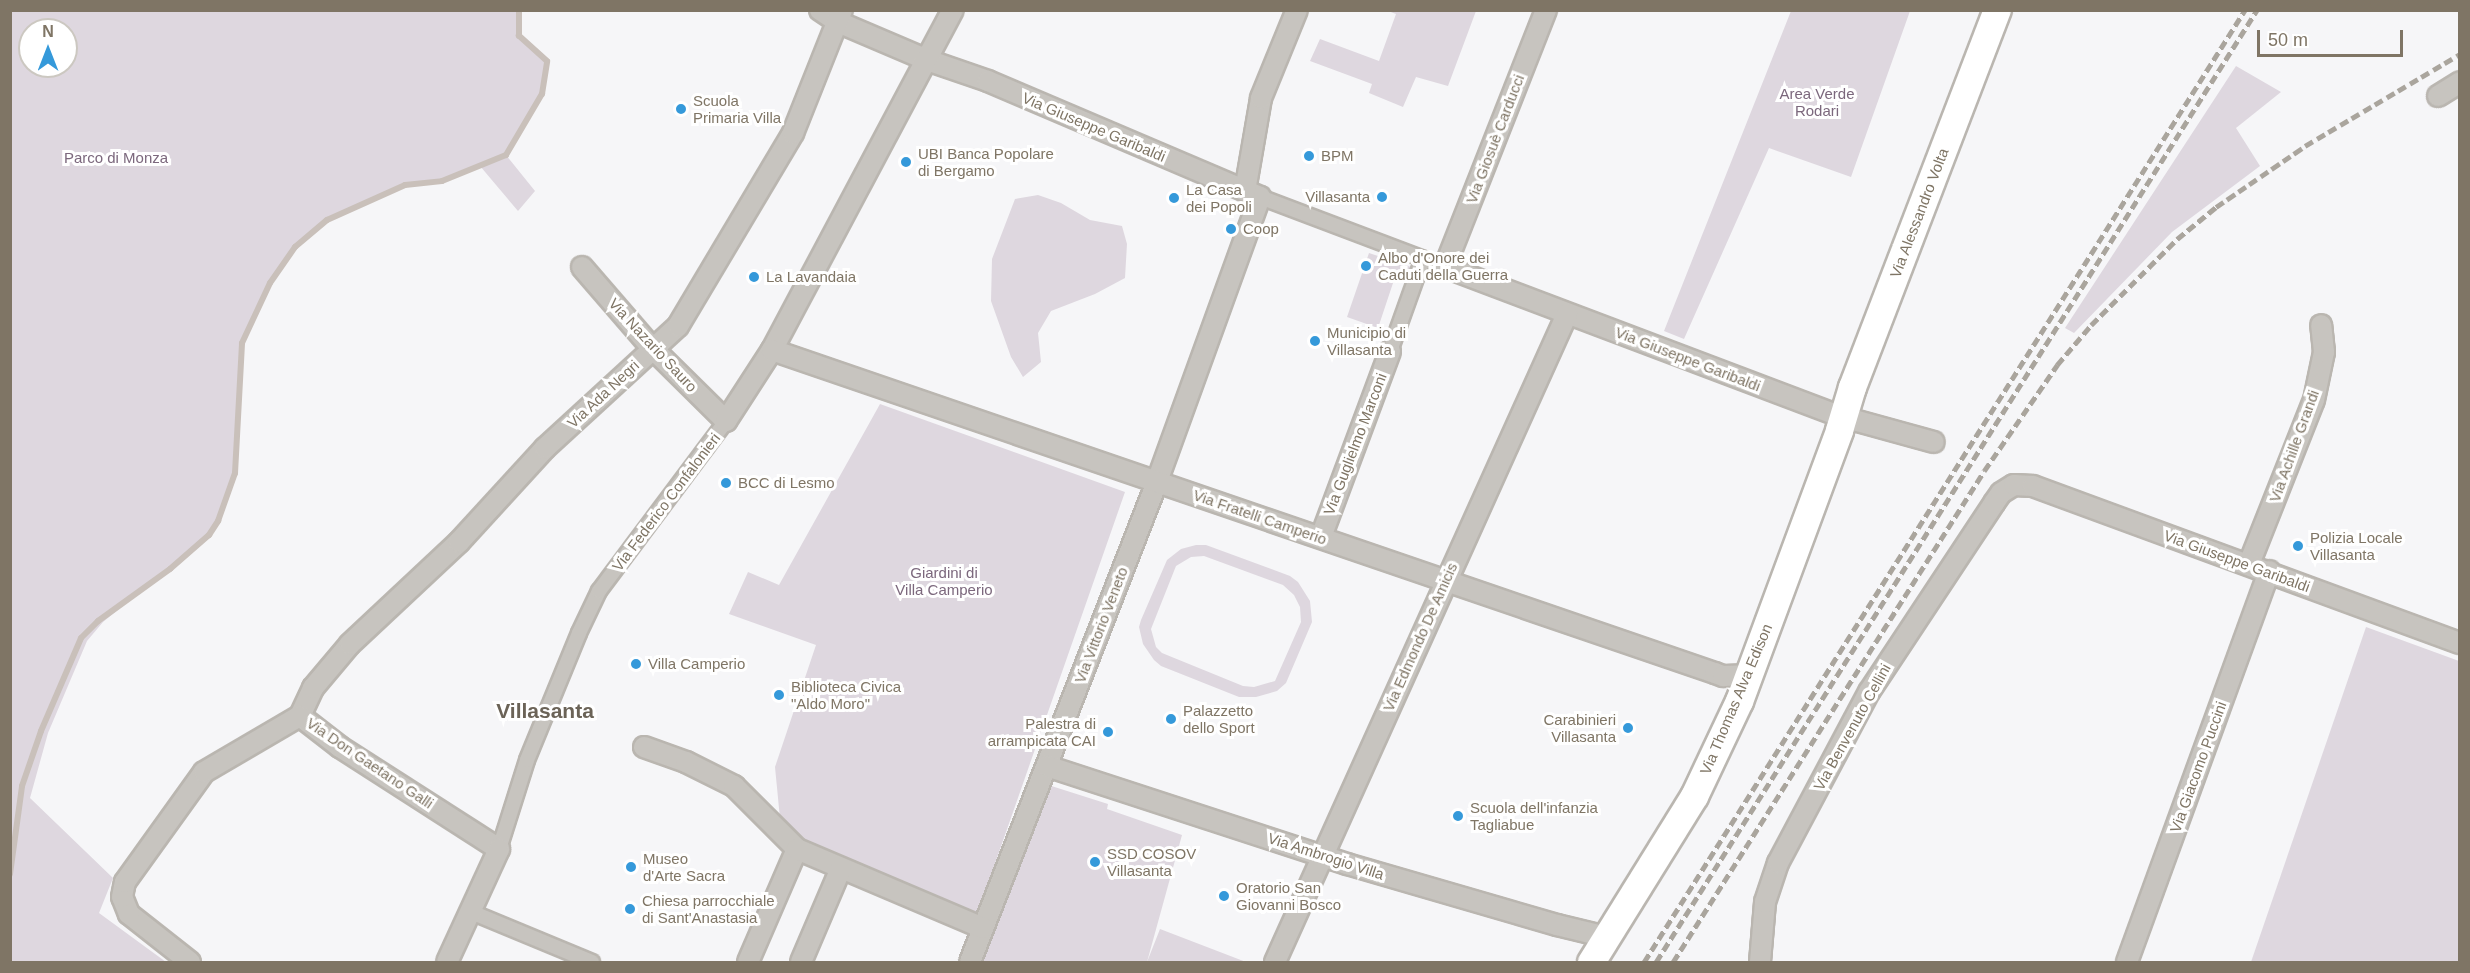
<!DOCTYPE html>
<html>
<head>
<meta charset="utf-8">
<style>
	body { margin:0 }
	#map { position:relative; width:2470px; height:973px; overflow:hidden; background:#f6f6f8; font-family:Helvetica,sans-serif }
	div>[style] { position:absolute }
	.green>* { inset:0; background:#ded7df }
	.stream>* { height:6px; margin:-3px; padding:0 3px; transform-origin:3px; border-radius:3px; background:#c9c0ba }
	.roads { filter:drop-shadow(2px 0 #bab6b0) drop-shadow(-2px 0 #bab6b0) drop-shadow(0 2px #bab6b0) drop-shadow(0 -2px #bab6b0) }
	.pedestrian>* { height:14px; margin:-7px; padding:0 7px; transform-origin:7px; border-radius:7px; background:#c7c4bf }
	.minor>* { height:20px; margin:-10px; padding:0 10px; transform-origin:10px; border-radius:10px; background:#c7c4bf }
	.secondary>* { height:27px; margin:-13.5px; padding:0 13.5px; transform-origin:13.5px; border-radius:13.5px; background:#fff }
	.rail>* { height:4.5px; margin-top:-2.25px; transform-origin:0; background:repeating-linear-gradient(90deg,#aaa59d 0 9px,transparent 0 13.5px) }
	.dots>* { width:16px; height:16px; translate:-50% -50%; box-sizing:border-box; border:3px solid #fff; border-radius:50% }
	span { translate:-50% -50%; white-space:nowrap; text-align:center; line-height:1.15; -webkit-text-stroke:6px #fff; paint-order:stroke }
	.park-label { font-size:15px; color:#7c687d }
	.poi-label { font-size:15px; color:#7f7565 }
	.left { translate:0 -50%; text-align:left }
	.right { translate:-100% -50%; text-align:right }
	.street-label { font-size:15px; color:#7f7565 }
	.district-label { font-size:21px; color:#6b6357; font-weight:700 }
	.frame { position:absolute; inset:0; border:12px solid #7f7565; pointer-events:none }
	.north { position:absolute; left:18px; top:18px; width:60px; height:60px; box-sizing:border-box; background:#fff; border:2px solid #ccc8c1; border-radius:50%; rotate:0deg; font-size:16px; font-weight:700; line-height:24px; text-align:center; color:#7f7565 }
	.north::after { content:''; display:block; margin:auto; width:21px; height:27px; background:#3599da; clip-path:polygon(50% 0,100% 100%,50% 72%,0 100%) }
	.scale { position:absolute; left:2257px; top:30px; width:146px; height:27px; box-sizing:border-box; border:3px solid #7f7565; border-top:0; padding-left:8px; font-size:18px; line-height:21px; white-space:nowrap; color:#7f7565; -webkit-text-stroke:4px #fff; paint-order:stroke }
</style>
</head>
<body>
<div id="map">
	<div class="green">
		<i style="clip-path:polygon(evenodd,10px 11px,519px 11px,519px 36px,547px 61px,542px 94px,506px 155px,535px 191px,518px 211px,480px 166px,442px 181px,405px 185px,327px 220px,295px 247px,270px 283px,242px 343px,235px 473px,218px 521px,209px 535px,103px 622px,87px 641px,48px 733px,30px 798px,113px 878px,99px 913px,166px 962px,11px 962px,10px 11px,30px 30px,66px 30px,66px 66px,30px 66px,30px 30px)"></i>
		<i style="clip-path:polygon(1388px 11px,1476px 11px,1448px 86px,1416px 77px,1403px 107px,1369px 93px,1372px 84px,1310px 61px,1320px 39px,1379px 61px,1396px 14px)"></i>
		<i style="clip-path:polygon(1791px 11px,1910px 11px,1851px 177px,1769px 148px,1684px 339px,1664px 331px)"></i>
		<i style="clip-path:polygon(2236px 66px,2281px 92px,2236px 128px,2260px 166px,2172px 232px,2074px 333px,2065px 328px)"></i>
		<i style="clip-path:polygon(1038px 195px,1061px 203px,1090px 220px,1122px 226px,1127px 244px,1125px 278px,1095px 294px,1051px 311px,1038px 333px,1041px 362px,1023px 377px,1011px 357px,991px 301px,992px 259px,1015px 199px)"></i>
		<i style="clip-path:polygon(1369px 253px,1411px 267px,1408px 277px,1396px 274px,1378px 328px,1347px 317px)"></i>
		<i style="clip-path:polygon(880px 404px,1125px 492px,977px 915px,781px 829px,775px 767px,816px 645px,729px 614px,748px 572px,779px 585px)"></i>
		<i style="clip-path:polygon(evenodd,1196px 545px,1206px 545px,1290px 576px,1298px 582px,1310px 601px,1312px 622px,1286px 683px,1277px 691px,1256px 697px,1239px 697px,1161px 666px,1154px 660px,1143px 644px,1139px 627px,1141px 620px,1167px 560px,1181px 549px,1196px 545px,1204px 556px,1283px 585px,1294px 595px,1300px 607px,1301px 622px,1275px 681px,1254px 687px,1243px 686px,1162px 653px,1156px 647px,1151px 629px,1176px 566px,1191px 557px,1204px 556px)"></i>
		<i style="clip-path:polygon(2366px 627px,2459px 661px,2459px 962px,2251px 962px)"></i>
		<i style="clip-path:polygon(1042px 783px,1108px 804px,1107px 809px,1182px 835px,1147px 962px,1160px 929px,1246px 962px,982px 962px)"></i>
	</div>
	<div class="stream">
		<i style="left:10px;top:874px;width:89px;rotate:-82.2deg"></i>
		<i style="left:22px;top:786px;width:58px;rotate:-70.9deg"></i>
		<i style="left:41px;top:731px;width:101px;rotate:-66.7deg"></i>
		<i style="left:81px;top:638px;width:24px;rotate:-45deg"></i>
		<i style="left:98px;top:621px;width:89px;rotate:-35.8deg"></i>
		<i style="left:170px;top:569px;width:52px;rotate:-41.1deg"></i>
		<i style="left:209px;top:535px;width:17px;rotate:-57deg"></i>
		<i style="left:218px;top:521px;width:51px;rotate:-70.5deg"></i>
		<i style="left:235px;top:473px;width:130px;rotate:-86.9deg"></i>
		<i style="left:242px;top:343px;width:66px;rotate:-65deg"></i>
		<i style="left:270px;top:283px;width:44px;rotate:-55.2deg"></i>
		<i style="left:295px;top:247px;width:42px;rotate:-40.2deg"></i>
		<i style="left:327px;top:220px;width:85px;rotate:-24.2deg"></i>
		<i style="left:405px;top:185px;width:37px;rotate:-6deg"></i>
		<i style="left:442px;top:181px;width:69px;rotate:-22.1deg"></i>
		<i style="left:506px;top:155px;width:71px;rotate:-59.5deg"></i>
		<i style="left:542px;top:94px;width:33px;rotate:-81deg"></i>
		<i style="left:547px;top:61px;width:38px;rotate:-138deg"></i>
		<i style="left:519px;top:36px;width:26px;rotate:-90deg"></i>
	</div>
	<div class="roads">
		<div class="pedestrian">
			<i style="left:1260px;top:197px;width:198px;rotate:20.7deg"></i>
			<i style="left:1390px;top:351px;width:98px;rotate:-70.3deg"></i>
			<i style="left:499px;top:849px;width:93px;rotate:-72.5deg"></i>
			<i style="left:527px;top:760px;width:137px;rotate:-67.7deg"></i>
			<i style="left:579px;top:633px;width:47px;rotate:-64.5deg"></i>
			<i style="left:599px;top:591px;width:212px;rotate:-53.2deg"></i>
			<i style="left:471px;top:912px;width:131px;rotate:22.5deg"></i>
		</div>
		<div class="minor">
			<i style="left:820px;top:10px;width:22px;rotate:34deg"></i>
			<i style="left:838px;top:22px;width:97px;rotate:23.1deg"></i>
			<i style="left:927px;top:60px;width:65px;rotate:19deg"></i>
			<i style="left:988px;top:81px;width:296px;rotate:23.1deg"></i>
			<i style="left:1260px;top:197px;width:303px;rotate:109.9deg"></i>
			<i style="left:1157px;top:482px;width:515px;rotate:111.29deg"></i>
			<i style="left:1546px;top:10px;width:276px;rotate:111.5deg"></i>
			<i style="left:1445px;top:267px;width:425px;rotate:20.7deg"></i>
			<i style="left:1843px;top:417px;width:94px;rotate:15.4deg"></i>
			<i style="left:2438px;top:96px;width:26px;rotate:-32deg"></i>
			<i style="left:1245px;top:191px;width:94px;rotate:-80.2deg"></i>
			<i style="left:1261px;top:98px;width:95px;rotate:-67.8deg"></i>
			<i style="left:582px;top:267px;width:107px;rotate:49.2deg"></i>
			<i style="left:652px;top:348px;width:104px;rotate:44.6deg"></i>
			<i style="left:726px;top:421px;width:85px;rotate:-57.1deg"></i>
			<i style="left:772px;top:350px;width:385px;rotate:-62deg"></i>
			<i style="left:772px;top:350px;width:997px;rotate:18.91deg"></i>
			<i style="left:1715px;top:673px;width:9px;rotate:21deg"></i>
			<i style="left:1723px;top:676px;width:25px;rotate:-2deg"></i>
			<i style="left:1321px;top:537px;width:198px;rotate:-69.6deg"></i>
			<i style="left:2249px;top:564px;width:176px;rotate:-68.4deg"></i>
			<i style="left:2314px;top:400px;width:49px;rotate:-78.2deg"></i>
			<i style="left:2324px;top:352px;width:27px;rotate:-96deg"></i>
			<i style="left:300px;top:716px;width:31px;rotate:-65deg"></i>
			<i style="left:313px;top:688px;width:57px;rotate:-49.9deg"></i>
			<i style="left:350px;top:644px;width:149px;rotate:-43.1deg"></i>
			<i style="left:459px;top:542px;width:127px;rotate:-47.5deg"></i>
			<i style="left:545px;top:448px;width:180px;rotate:-42.5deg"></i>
			<i style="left:678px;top:326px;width:225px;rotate:-59.2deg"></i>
			<i style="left:793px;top:133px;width:132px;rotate:-68.3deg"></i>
			<i style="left:300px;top:716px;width:51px;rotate:37.8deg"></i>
			<i style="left:340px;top:747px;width:189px;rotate:32.7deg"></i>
			<i style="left:499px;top:849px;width:124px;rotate:114.7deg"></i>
			<i style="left:644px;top:747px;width:45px;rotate:19.7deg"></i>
			<i style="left:686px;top:762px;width:54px;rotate:26.6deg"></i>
			<i style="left:734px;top:786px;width:89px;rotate:45deg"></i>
			<i style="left:1047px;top:766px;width:316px;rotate:18.1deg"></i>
			<i style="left:1347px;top:864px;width:219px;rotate:16.2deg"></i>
			<i style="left:1557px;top:925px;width:51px;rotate:13.5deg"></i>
			<i style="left:190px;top:962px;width:78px;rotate:-141.8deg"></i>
			<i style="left:129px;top:914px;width:18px;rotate:-112deg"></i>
			<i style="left:122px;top:897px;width:15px;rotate:-79deg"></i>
			<i style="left:125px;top:882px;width:135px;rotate:-54.3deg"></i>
			<i style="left:204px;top:772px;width:111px;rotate:-30.3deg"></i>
			<i style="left:748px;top:962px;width:123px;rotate:-66.6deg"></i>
			<i style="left:797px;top:849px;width:202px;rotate:23deg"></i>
			<i style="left:801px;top:962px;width:102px;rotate:-66.9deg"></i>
			<i style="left:1275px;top:962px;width:711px;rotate:-65.74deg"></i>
			<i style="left:1760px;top:962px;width:60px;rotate:-85.2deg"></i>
			<i style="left:1765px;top:902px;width:41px;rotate:-71.6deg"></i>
			<i style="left:1778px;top:863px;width:194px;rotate:-62deg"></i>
			<i style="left:1869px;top:692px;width:227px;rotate:-56.5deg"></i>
			<i style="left:1994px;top:503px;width:12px;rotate:-55deg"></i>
			<i style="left:2001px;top:493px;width:15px;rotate:-32deg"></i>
			<i style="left:2014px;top:485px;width:19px;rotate:3deg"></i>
			<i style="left:2033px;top:486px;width:455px;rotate:20.2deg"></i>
			<i style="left:2127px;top:962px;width:416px;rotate:-70deg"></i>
		</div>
		<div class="secondary">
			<i style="left:1591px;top:962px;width:195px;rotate:-58.2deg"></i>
			<i style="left:1694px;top:796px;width:105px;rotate:-64.7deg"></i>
			<i style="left:1739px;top:701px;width:289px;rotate:-69.7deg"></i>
			<i style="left:1839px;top:430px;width:45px;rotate:-73.2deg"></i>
			<i style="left:1852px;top:387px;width:404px;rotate:-69deg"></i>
		</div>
	</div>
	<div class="rail">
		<i style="left:1644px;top:962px;width:1126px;rotate:-57.74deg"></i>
		<i style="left:1656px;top:962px;width:1126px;rotate:-57.74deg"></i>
		<i style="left:1673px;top:962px;width:581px;rotate:-57.65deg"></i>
		<i style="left:1984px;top:471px;width:129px;rotate:-55.4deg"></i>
		<i style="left:2057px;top:365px;width:52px;rotate:-49.6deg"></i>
		<i style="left:2091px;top:325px;width:122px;rotate:-45deg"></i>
		<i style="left:2177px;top:239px;width:50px;rotate:-39.4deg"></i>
		<i style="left:2216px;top:207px;width:108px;rotate:-34.4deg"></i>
		<i style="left:2305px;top:146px;width:180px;rotate:-30.7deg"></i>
	</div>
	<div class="dots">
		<i style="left:681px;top:109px;background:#3599da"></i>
		<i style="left:1309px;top:156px;background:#3599da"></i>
		<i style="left:906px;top:162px;background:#3599da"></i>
		<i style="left:1382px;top:197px;background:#3599da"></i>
		<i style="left:1174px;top:198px;background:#3599da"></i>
		<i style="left:1231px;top:229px;background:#3599da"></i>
		<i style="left:1366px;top:266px;background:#3599da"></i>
		<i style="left:754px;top:277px;background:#3599da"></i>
		<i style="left:1315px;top:341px;background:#3599da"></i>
		<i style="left:726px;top:483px;background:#3599da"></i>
		<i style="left:2298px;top:546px;background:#3599da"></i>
		<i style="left:636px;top:664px;background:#3599da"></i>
		<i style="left:779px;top:695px;background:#3599da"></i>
		<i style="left:1171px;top:719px;background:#3599da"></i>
		<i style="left:1628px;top:728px;background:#3599da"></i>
		<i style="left:1108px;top:732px;background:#3599da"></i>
		<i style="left:1458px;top:816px;background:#3599da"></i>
		<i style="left:1095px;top:862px;background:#3599da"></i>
		<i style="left:631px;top:867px;background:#3599da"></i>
		<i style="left:1224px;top:896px;background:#3599da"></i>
		<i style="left:630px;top:909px;background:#3599da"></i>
	</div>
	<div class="park-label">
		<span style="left:1817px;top:102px">Area Verde<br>Rodari</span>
		<span style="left:116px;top:158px">Parco di Monza</span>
		<span style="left:944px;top:581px">Giardini di<br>Villa Camperio</span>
	</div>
	<div class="poi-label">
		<span class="left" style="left:693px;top:109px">Scuola<br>Primaria Villa</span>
		<span class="left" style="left:918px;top:162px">UBI Banca Popolare<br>di Bergamo</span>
		<span class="left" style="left:1321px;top:156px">BPM</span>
		<span class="left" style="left:1186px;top:198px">La Casa<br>dei Popoli</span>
		<span class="right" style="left:1370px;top:197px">Villasanta</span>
		<span class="left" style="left:1243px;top:229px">Coop</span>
		<span class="left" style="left:1378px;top:266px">Albo d'Onore dei<br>Caduti della Guerra</span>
		<span class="left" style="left:766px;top:277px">La Lavandaia</span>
		<span class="left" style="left:1327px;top:341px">Municipio di<br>Villasanta</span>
		<span class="left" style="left:738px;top:483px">BCC di Lesmo</span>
		<span class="left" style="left:2310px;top:546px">Polizia Locale<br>Villasanta</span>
		<span class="left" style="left:648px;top:664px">Villa Camperio</span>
		<span class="left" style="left:791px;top:695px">Biblioteca Civica<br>"Aldo Moro"</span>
		<span class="left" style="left:1183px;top:719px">Palazzetto<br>dello Sport</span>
		<span class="right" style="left:1616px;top:728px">Carabinieri<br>Villasanta</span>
		<span class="right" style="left:1096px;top:732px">Palestra di<br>arrampicata CAI</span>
		<span class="left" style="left:1470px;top:816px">Scuola dell'infanzia<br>Tagliabue</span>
		<span class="left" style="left:1107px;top:862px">SSD COSOV<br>Villasanta</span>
		<span class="left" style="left:643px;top:867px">Museo<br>d'Arte Sacra</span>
		<span class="left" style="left:1236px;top:896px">Oratorio San<br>Giovanni Bosco</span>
		<span class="left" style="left:642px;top:909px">Chiesa parrocchiale<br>di Sant'Anastasia</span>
	</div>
	<div class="street-label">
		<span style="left:1094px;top:127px;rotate:23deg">Via Giuseppe Garibaldi</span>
		<span style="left:1495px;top:139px;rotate:-69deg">Via Giosuè Carducci</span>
		<span style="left:1919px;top:213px;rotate:-69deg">Via Alessandro Volta</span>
		<span style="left:653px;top:345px;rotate:47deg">Via Nazario Sauro</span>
		<span style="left:1688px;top:359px;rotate:21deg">Via Giuseppe Garibaldi</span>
		<span style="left:603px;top:394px;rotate:-43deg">Via Ada Negri</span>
		<span style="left:1355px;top:444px;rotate:-69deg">Via Guglielmo Marconi</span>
		<span style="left:2294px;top:446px;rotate:-70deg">Via Achille Grandi</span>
		<span style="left:666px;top:502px;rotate:-53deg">Via Federico Confalonieri</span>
		<span style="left:1260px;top:517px;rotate:19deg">Via Fratelli Camperio</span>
		<span style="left:2237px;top:561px;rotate:20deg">Via Giuseppe Garibaldi</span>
		<span style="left:1101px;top:625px;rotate:-69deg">Via Vittorio Veneto</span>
		<span style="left:1420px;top:637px;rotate:-66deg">Via Edmondo De Amicis</span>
		<span style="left:1736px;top:699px;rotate:-67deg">Via Thomas Alva Edison</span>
		<span style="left:1852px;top:727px;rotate:-61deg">Via Benvenuto Cellini</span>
		<span style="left:370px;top:763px;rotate:34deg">Via Don Gaetano Galli</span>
		<span style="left:2198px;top:767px;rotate:-70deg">Via Giacomo Puccini</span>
		<span style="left:1326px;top:856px;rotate:18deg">Via Ambrogio Villa</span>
	</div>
	<div class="district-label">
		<span style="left:545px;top:711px">Villasanta</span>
	</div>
	<div class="frame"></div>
	<div class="north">N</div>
	<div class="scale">50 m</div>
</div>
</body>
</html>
